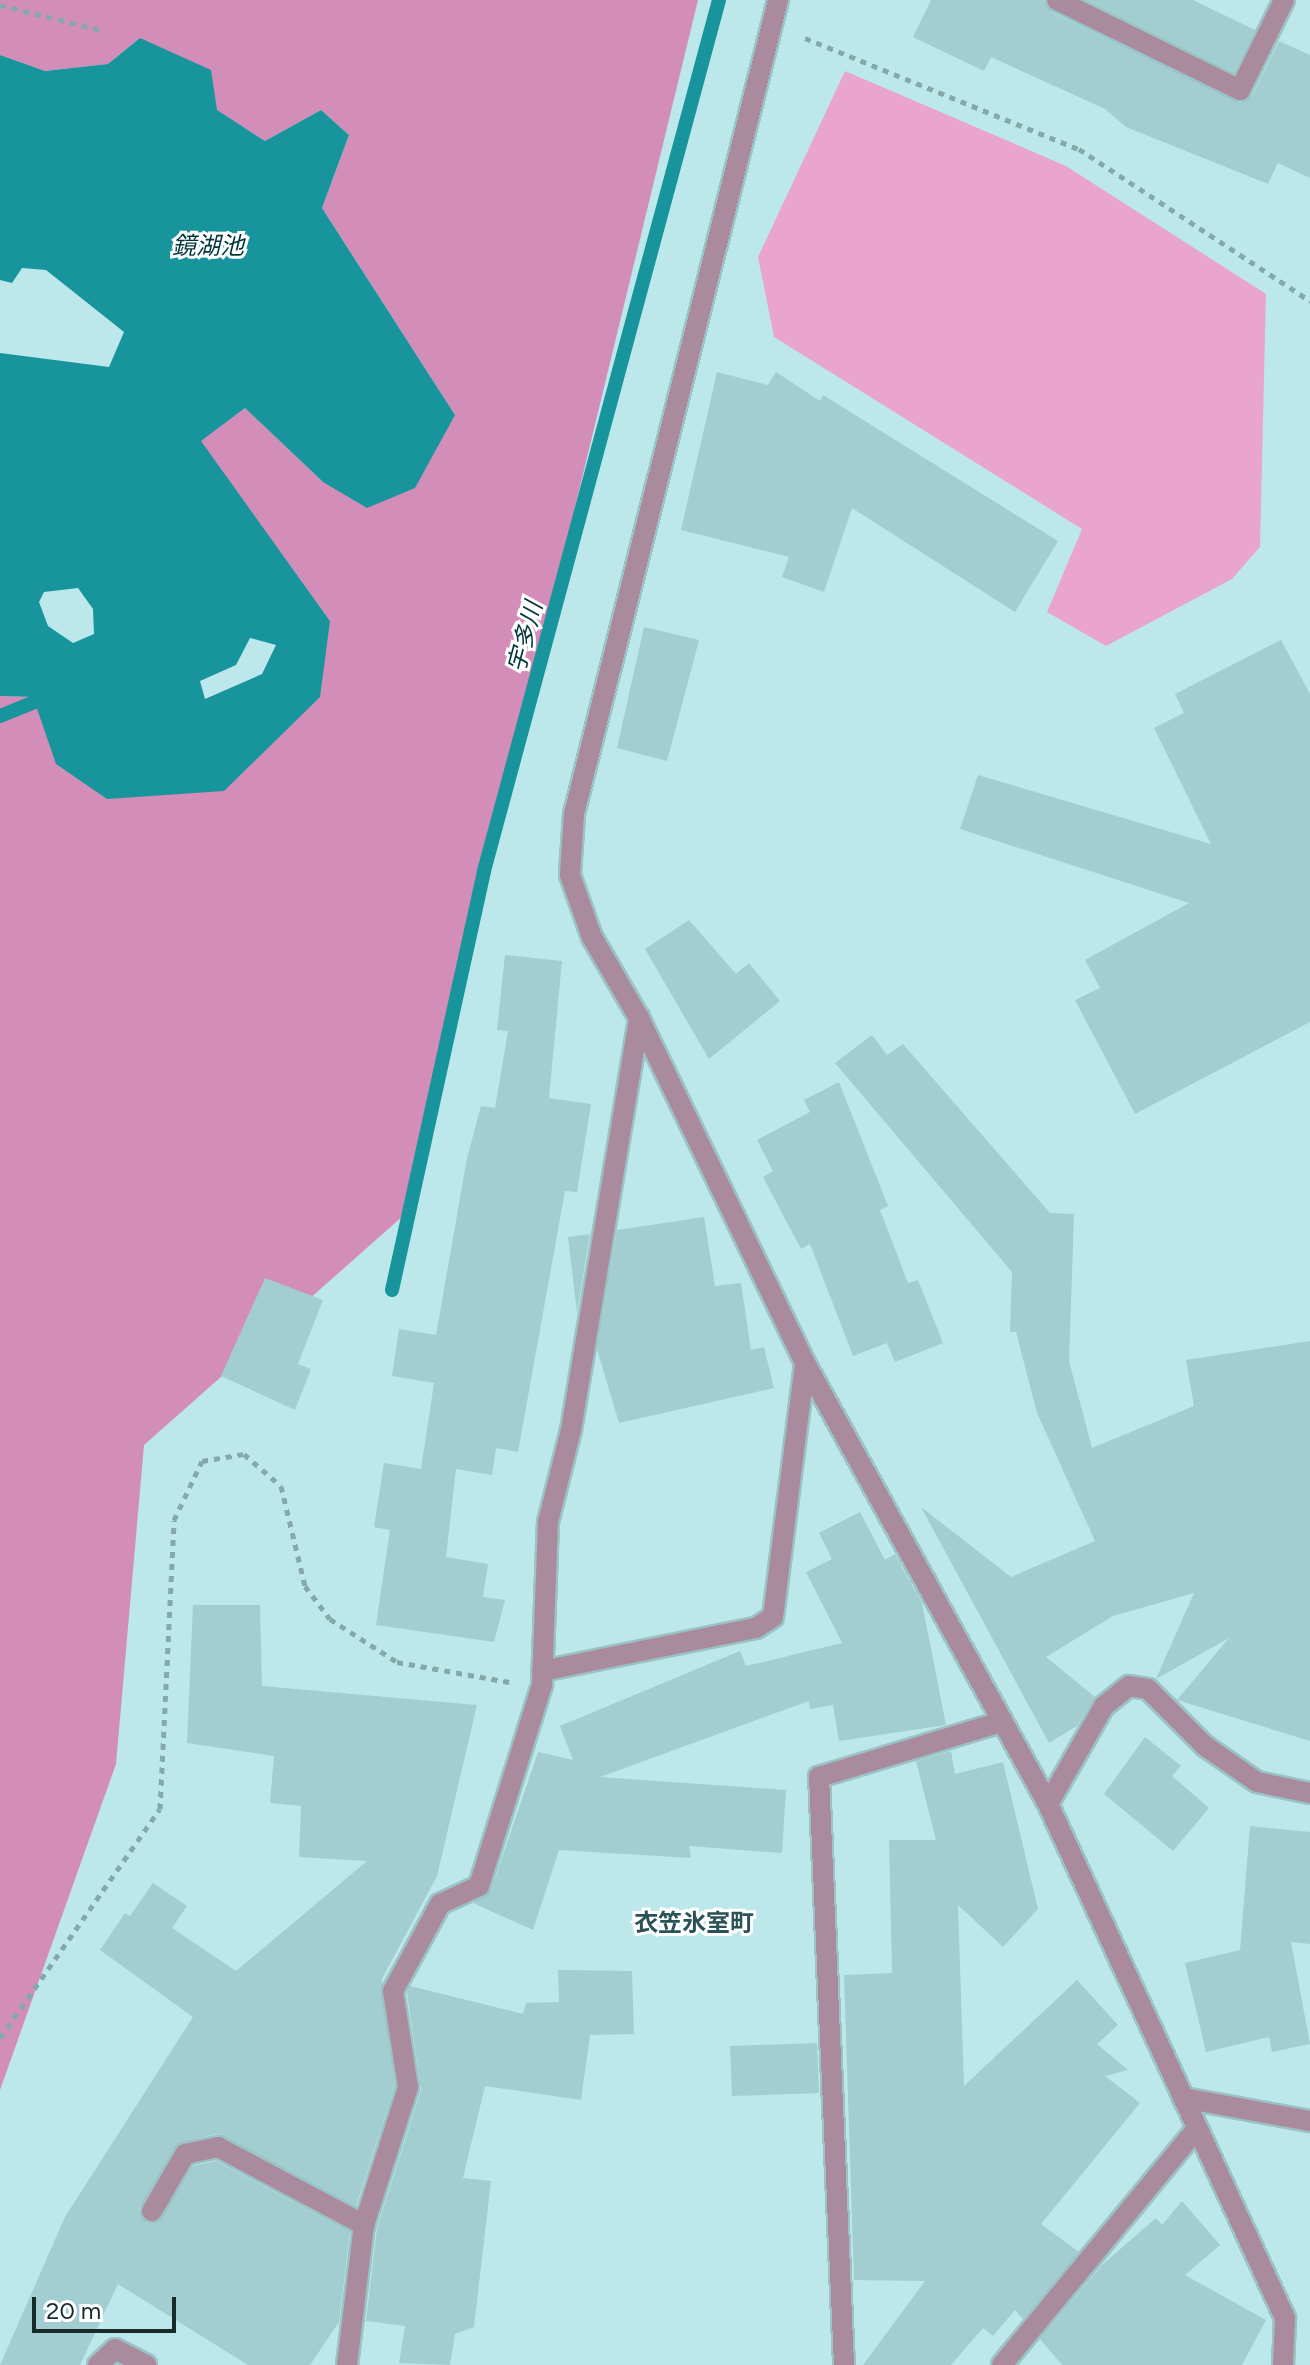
<!DOCTYPE html>
<html>
<head>
<meta charset="utf-8">
<style>
	body { margin:0 }
	#map { position:relative; width:1310px; height:2365px; overflow:hidden; background:#bce8ec; font-family:Figtree,"Noto Sans JP",sans-serif }
	div>[style] { position:absolute }
	.green>* { inset:0; background:#e9a5cf }
	.forest>* { inset:0; background:#d28db8 }
	.water>* { inset:0; background:#18949d }
	.stream>* { height:14px; margin:-7px; padding:0 7px; transform-origin:7px; border-radius:7px; background:#18949d }
	.building>* { inset:0; background:#a2cdd1 }
	.path>* { height:5px; margin-top:-2.5px; transform-origin:0; background:repeating-linear-gradient(90deg,#85a8ab 0 6px,transparent 0 12px) }
	.roads { filter:drop-shadow(2px 0 #9bc2c5) drop-shadow(-2px 0 #9bc2c5) drop-shadow(0 2px #9bc2c5) drop-shadow(0 -2px #9bc2c5) }
	.service>* { height:20px; margin:-10px; padding:0 10px; transform-origin:10px; border-radius:10px; background:#a98b9d }
	.minor>* { height:20px; margin:-10px; padding:0 10px; transform-origin:10px; border-radius:10px; background:#a98b9d }
	.tertiary>* { height:20px; margin:-10px; padding:0 10px; transform-origin:10px; border-radius:10px; background:#a98b9d }
	span { translate:-50% -50%; white-space:nowrap; text-align:center; line-height:1.15; -webkit-text-stroke:6px #fff; paint-order:stroke }
	.water-label { font-size:24px; color:#00363a; font-style:italic }
	.neighbourhood-label { font-size:24px; color:#2b5356; font-weight:700 }
	.scale { position:absolute; left:32px; top:2297px; width:144px; height:36px; box-sizing:border-box; border:4px solid #192a2b; border-top:0; padding-left:10px; font-size:24px; line-height:28px; white-space:nowrap; color:#192a2b; -webkit-text-stroke:6px #fff; paint-order:stroke }
</style>
</head>
<body>
<div id="map">
	<div class="green">
		<i style="clip-path:polygon(845px 71px,1066px 166px,1266px 294px,1260px 547px,1232px 579px,1106px 646px,1047px 612px,1082px 529px,774px 337px,758px 257px)"></i>
	</div>
	<div class="forest">
		<i style="clip-path:polygon(0 0,698px 0,403px 1216px,144px 1445px,116px 1764px,0 2090px,0 696px,33px 697px,107px 799px,330px 621px,200px 441px,245px 408px,323px 482px,455px 415px,322px 208px,349px 135px,321px 110px,265px 141px,216px 110px,140px 38px,108px 64px,45px 71px,0 55px)"></i>
	</div>
	<div class="water">
		<i style="clip-path:polygon(evenodd,140px 38px,211px 70px,217px 110px,265px 141px,321px 110px,349px 135px,322px 208px,455px 415px,415px 488px,367px 508px,323px 482px,245px 408px,201px 441px,330px 621px,320px 697px,224px 791px,107px 799px,56px 764px,33px 697px,0 696px,0 353px,109px 367px,124px 332px,46px 270px,22px 268px,12px 283px,0 280px,0 55px,45px 71px,108px 64px,140px 38px,78px 588px,93px 609px,94px 634px,73px 643px,48px 626px,39px 602px,44px 592px,78px 588px,140px 38px,250px 638px,276px 645px,262px 674px,205px 699px,200px 681px,236px 665px,250px 638px)"></i>
	</div>
	<div class="stream">
		<i style="left:0;top:716px;width:38px;rotate:-22deg"></i>
		<i style="left:392px;top:1290px;width:429px;rotate:-77.6deg"></i>
		<i style="left:484px;top:871px;width:902px;rotate:-74.9deg"></i>
	</div>
	<div class="building">
		<i style="clip-path:polygon(931px 0,1044px 0,1051px 12px,1240px 103px,1252px 96px,1279px 41px,1310px 55px,1310px 178px,1278px 163px,1268px 184px,1126px 127px,1105px 109px,991px 57px,984px 71px,913px 37px)"></i>
		<i style="clip-path:polygon(1086px 0,1193px 0,1255px 30px,1234px 73px)"></i>
		<i style="clip-path:polygon(717px 372px,768px 385px,776px 372px,820px 401px,823px 395px,1058px 541px,1015px 612px,852px 508px,824px 592px,782px 577px,789px 557px,681px 530px)"></i>
		<i style="clip-path:polygon(644px 627px,699px 640px,667px 761px,617px 748px)"></i>
		<i style="clip-path:polygon(1281px 640px,1310px 694px,1310px 1022px,1135px 1114px,1075px 1000px,1100px 988px,1085px 960px,1189px 903px,960px 829px,978px 775px,1211px 844px,1154px 728px,1184px 713px,1175px 694px)"></i>
		<i style="clip-path:polygon(689px 920px,736px 974px,749px 963px,780px 1001px,709px 1059px,645px 949px)"></i>
		<i style="clip-path:polygon(505px 955px,562px 961px,549px 1098px,591px 1104px,577px 1192px,565px 1191px,518px 1452px,496px 1448px,492px 1475px,456px 1469px,446px 1557px,488px 1564px,483px 1597px,505px 1600px,494px 1642px,376px 1625px,390px 1530px,374px 1527px,384px 1463px,421px 1469px,434px 1383px,392px 1376px,399px 1329px,436px 1335px,467px 1158px,481px 1106px,495px 1108px,508px 1031px,497px 1030px)"></i>
		<i style="clip-path:polygon(872px 1035px,887px 1055px,903px 1044px,1050px 1213px,1074px 1214px,1069px 1361px,1092px 1448px,1194px 1406px,1186px 1360px,1310px 1341px,1310px 1741px,1177px 1700px,1229px 1638px,1156px 1679px,1194px 1593px,1113px 1616px,1046px 1657px,1095px 1697px,1077px 1726px,1049px 1743px,921px 1507px,1011px 1577px,1095px 1541px,1037px 1413px,1016px 1332px,1010px 1332px,1012px 1272px,835px 1063px)"></i>
		<i style="clip-path:polygon(839px 1082px,888px 1206px,880px 1210px,908px 1283px,918px 1280px,943px 1343px,895px 1362px,887px 1343px,853px 1356px,810px 1244px,801px 1249px,763px 1177px,773px 1171px,757px 1140px,810px 1112px,804px 1100px)"></i>
		<i style="clip-path:polygon(704px 1217px,715px 1286px,741px 1283px,751px 1350px,764px 1347px,774px 1388px,619px 1423px,597px 1349px,617px 1230px)"></i>
		<i style="clip-path:polygon(590px 1234px,577px 1313px,568px 1237px)"></i>
		<i style="clip-path:polygon(265px 1278px,323px 1300px,298px 1364px,311px 1369px,295px 1410px,221px 1376px)"></i>
		<i style="clip-path:polygon(860px 1512px,885px 1560px,895px 1554px,922px 1603px,946px 1725px,839px 1741px,833px 1705px,810px 1709px,809px 1701px,600px 1777px,786px 1790px,782px 1853px,689px 1846px,691px 1858px,559px 1850px,533px 1930px,473px 1903px,491px 1890px,538px 1752px,573px 1760px,560px 1726px,740px 1651px,746px 1666px,842px 1643px,806px 1572px,832px 1559px,819px 1533px)"></i>
		<i style="clip-path:polygon(193px 1605px,260px 1605px,262px 1686px,477px 1705px,437px 1876px,382px 1979px,395px 2086px,356px 2206px,216px 2134px,177px 2144px,139px 2210px,146px 2223px,159px 2222px,193px 2166px,216px 2161px,350px 2232px,339px 2322px,310px 2365px,248px 2365px,118px 2284px,80px 2365px,0 2365px,65px 2217px,193px 2017px,100px 1950px,125px 1913px,130px 1916px,153px 1883px,187px 1906px,172px 1928px,236px 1971px,367px 1861px,299px 1857px,301px 1806px,270px 1803px,274px 1756px,187px 1743px)"></i>
		<i style="clip-path:polygon(1145px 1737px,1181px 1766px,1172px 1776px,1209px 1808px,1173px 1851px,1104px 1794px)"></i>
		<i style="clip-path:polygon(951px 1751px,955px 1774px,1003px 1762px,1038px 1909px,1003px 1947px,958px 1905px,964px 2086px,1077px 1980px,1118px 2025px,1097px 2044px,1128px 2070px,1105px 2076px,1140px 2103px,1041px 2224px,1079px 2252px,1023px 2319px,1015px 2310px,993px 2336px,983px 2328px,951px 2365px,863px 2365px,925px 2281px,854px 2280px,844px 1975px,892px 1973px,889px 1840px,936px 1840px,916px 1761px)"></i>
		<i style="clip-path:polygon(1250px 1826px,1310px 1832px,1310px 1944px,1291px 1942px,1310px 2044px,1272px 2052px,1269px 2037px,1206px 2052px,1185px 1963px,1240px 1950px)"></i>
		<i style="clip-path:polygon(558px 1970px,632px 1971px,634px 2034px,590px 2035px,581px 2100px,485px 2086px,463px 2178px,491px 2181px,474px 2327px,455px 2334px,450px 2365px,399px 2363px,405px 2326px,366px 2321px,377px 2228px,421px 2090px,407px 1993px,410px 1986px,523px 2014px,526px 2003px,559px 2002px)"></i>
		<i style="clip-path:polygon(817px 2043px,819px 2093px,732px 2096px,730px 2046px)"></i>
		<i style="clip-path:polygon(1182px 2201px,1220px 2245px,1185px 2275px,1266px 2320px,1242px 2365px,1062px 2365px,1040px 2339px,1102px 2265px,1156px 2218px,1162px 2225px)"></i>
	</div>
	<div class="path">
		<i style="left:0;top:5px;width:107px;rotate:14deg"></i>
		<i style="left:805px;top:38px;width:296px;rotate:22.1deg"></i>
		<i style="left:1079px;top:149px;width:277px;rotate:33.3deg"></i>
		<i style="left:0;top:2038px;width:279px;rotate:-55.1deg"></i>
		<i style="left:160px;top:1809px;width:289px;rotate:-87.2deg"></i>
		<i style="left:174px;top:1520px;width:65px;rotate:-64.6deg"></i>
		<i style="left:202px;top:1461px;width:43px;rotate:-9.5deg"></i>
		<i style="left:244px;top:1454px;width:49px;rotate:40.9deg"></i>
		<i style="left:281px;top:1486px;width:103px;rotate:76.5deg"></i>
		<i style="left:305px;top:1586px;width:41px;rotate:52.9deg"></i>
		<i style="left:330px;top:1619px;width:80px;rotate:32.7deg"></i>
		<i style="left:397px;top:1662px;width:114px;rotate:10.1deg"></i>
	</div>
	<div class="roads">
		<div class="service">
			<i style="left:1057px;top:0;width:204px;rotate:26.2deg"></i>
			<i style="left:1240px;top:90px;width:100px;rotate:-63.9deg"></i>
			<i style="left:152px;top:2211px;width:66px;rotate:-59.9deg"></i>
			<i style="left:185px;top:2154px;width:34px;rotate:-12deg"></i>
			<i style="left:218px;top:2147px;width:166px;rotate:28.1deg"></i>
		</div>
		<div class="minor">
			<i style="left:542px;top:1671px;width:218px;rotate:-11.4deg"></i>
			<i style="left:756px;top:1628px;width:20px;rotate:-33deg"></i>
			<i style="left:773px;top:1617px;width:256px;rotate:-82.8deg"></i>
			<i style="left:1048px;top:1804px;width:113px;rotate:-60.3deg"></i>
			<i style="left:1104px;top:1706px;width:32px;rotate:-39deg"></i>
			<i style="left:1129px;top:1686px;width:19px;rotate:9deg"></i>
			<i style="left:1148px;top:1689px;width:81px;rotate:45deg"></i>
			<i style="left:1205px;top:1746px;width:63px;rotate:34.7deg"></i>
			<i style="left:1257px;top:1782px;width:54px;rotate:11.7deg"></i>
			<i style="left:1183px;top:2098px;width:129px;rotate:10.3deg"></i>
			<i style="left:98px;top:2365px;width:23px;rotate:-43deg"></i>
			<i style="left:115px;top:2349px;width:35px;rotate:27deg"></i>
			<i style="left:347px;top:2365px;width:141px;rotate:-83.1deg"></i>
			<i style="left:364px;top:2225px;width:145px;rotate:-72.3deg"></i>
			<i style="left:408px;top:2087px;width:97px;rotate:-98.9deg"></i>
			<i style="left:393px;top:1991px;width:99px;rotate:-61.6deg"></i>
			<i style="left:440px;top:1904px;width:43px;rotate:-24.8deg"></i>
			<i style="left:479px;top:1886px;width:211px;rotate:-72.6deg"></i>
			<i style="left:542px;top:1685px;width:163px;rotate:-87.9deg"></i>
			<i style="left:548px;top:1522px;width:95px;rotate:-76deg"></i>
			<i style="left:571px;top:1430px;width:418px;rotate:-80.6deg"></i>
			<i style="left:844px;top:2365px;width:589px;rotate:-92.43deg"></i>
			<i style="left:819px;top:1777px;width:190px;rotate:-16.8deg"></i>
			<i style="left:1002px;top:2365px;width:305px;rotate:-50.5deg"></i>
		</div>
		<div class="tertiary">
			<i style="left:778px;top:0;width:839px;rotate:104.07deg"></i>
			<i style="left:574px;top:814px;width:61px;rotate:93.8deg"></i>
			<i style="left:570px;top:875px;width:66px;rotate:70.5deg"></i>
			<i style="left:592px;top:937px;width:94px;rotate:59.9deg"></i>
			<i style="left:639px;top:1018px;width:383px;rotate:64.3deg"></i>
			<i style="left:805px;top:1363px;width:504px;rotate:61.14deg"></i>
			<i style="left:1048px;top:1804px;width:566px;rotate:65.25deg"></i>
			<i style="left:1285px;top:2318px;width:47px;rotate:92.4deg"></i>
		</div>
	</div>
	<div class="water-label">
		<span style="left:208px;top:246px">鏡湖池</span>
		<span style="left:525px;top:637px;rotate:-75deg">宇多川</span>
	</div>
	<div class="neighbourhood-label">
		<span style="left:694px;top:1923px">衣笠氷室町</span>
	</div>
	<div class="scale">20 m</div>
</div>
</body>
</html>
